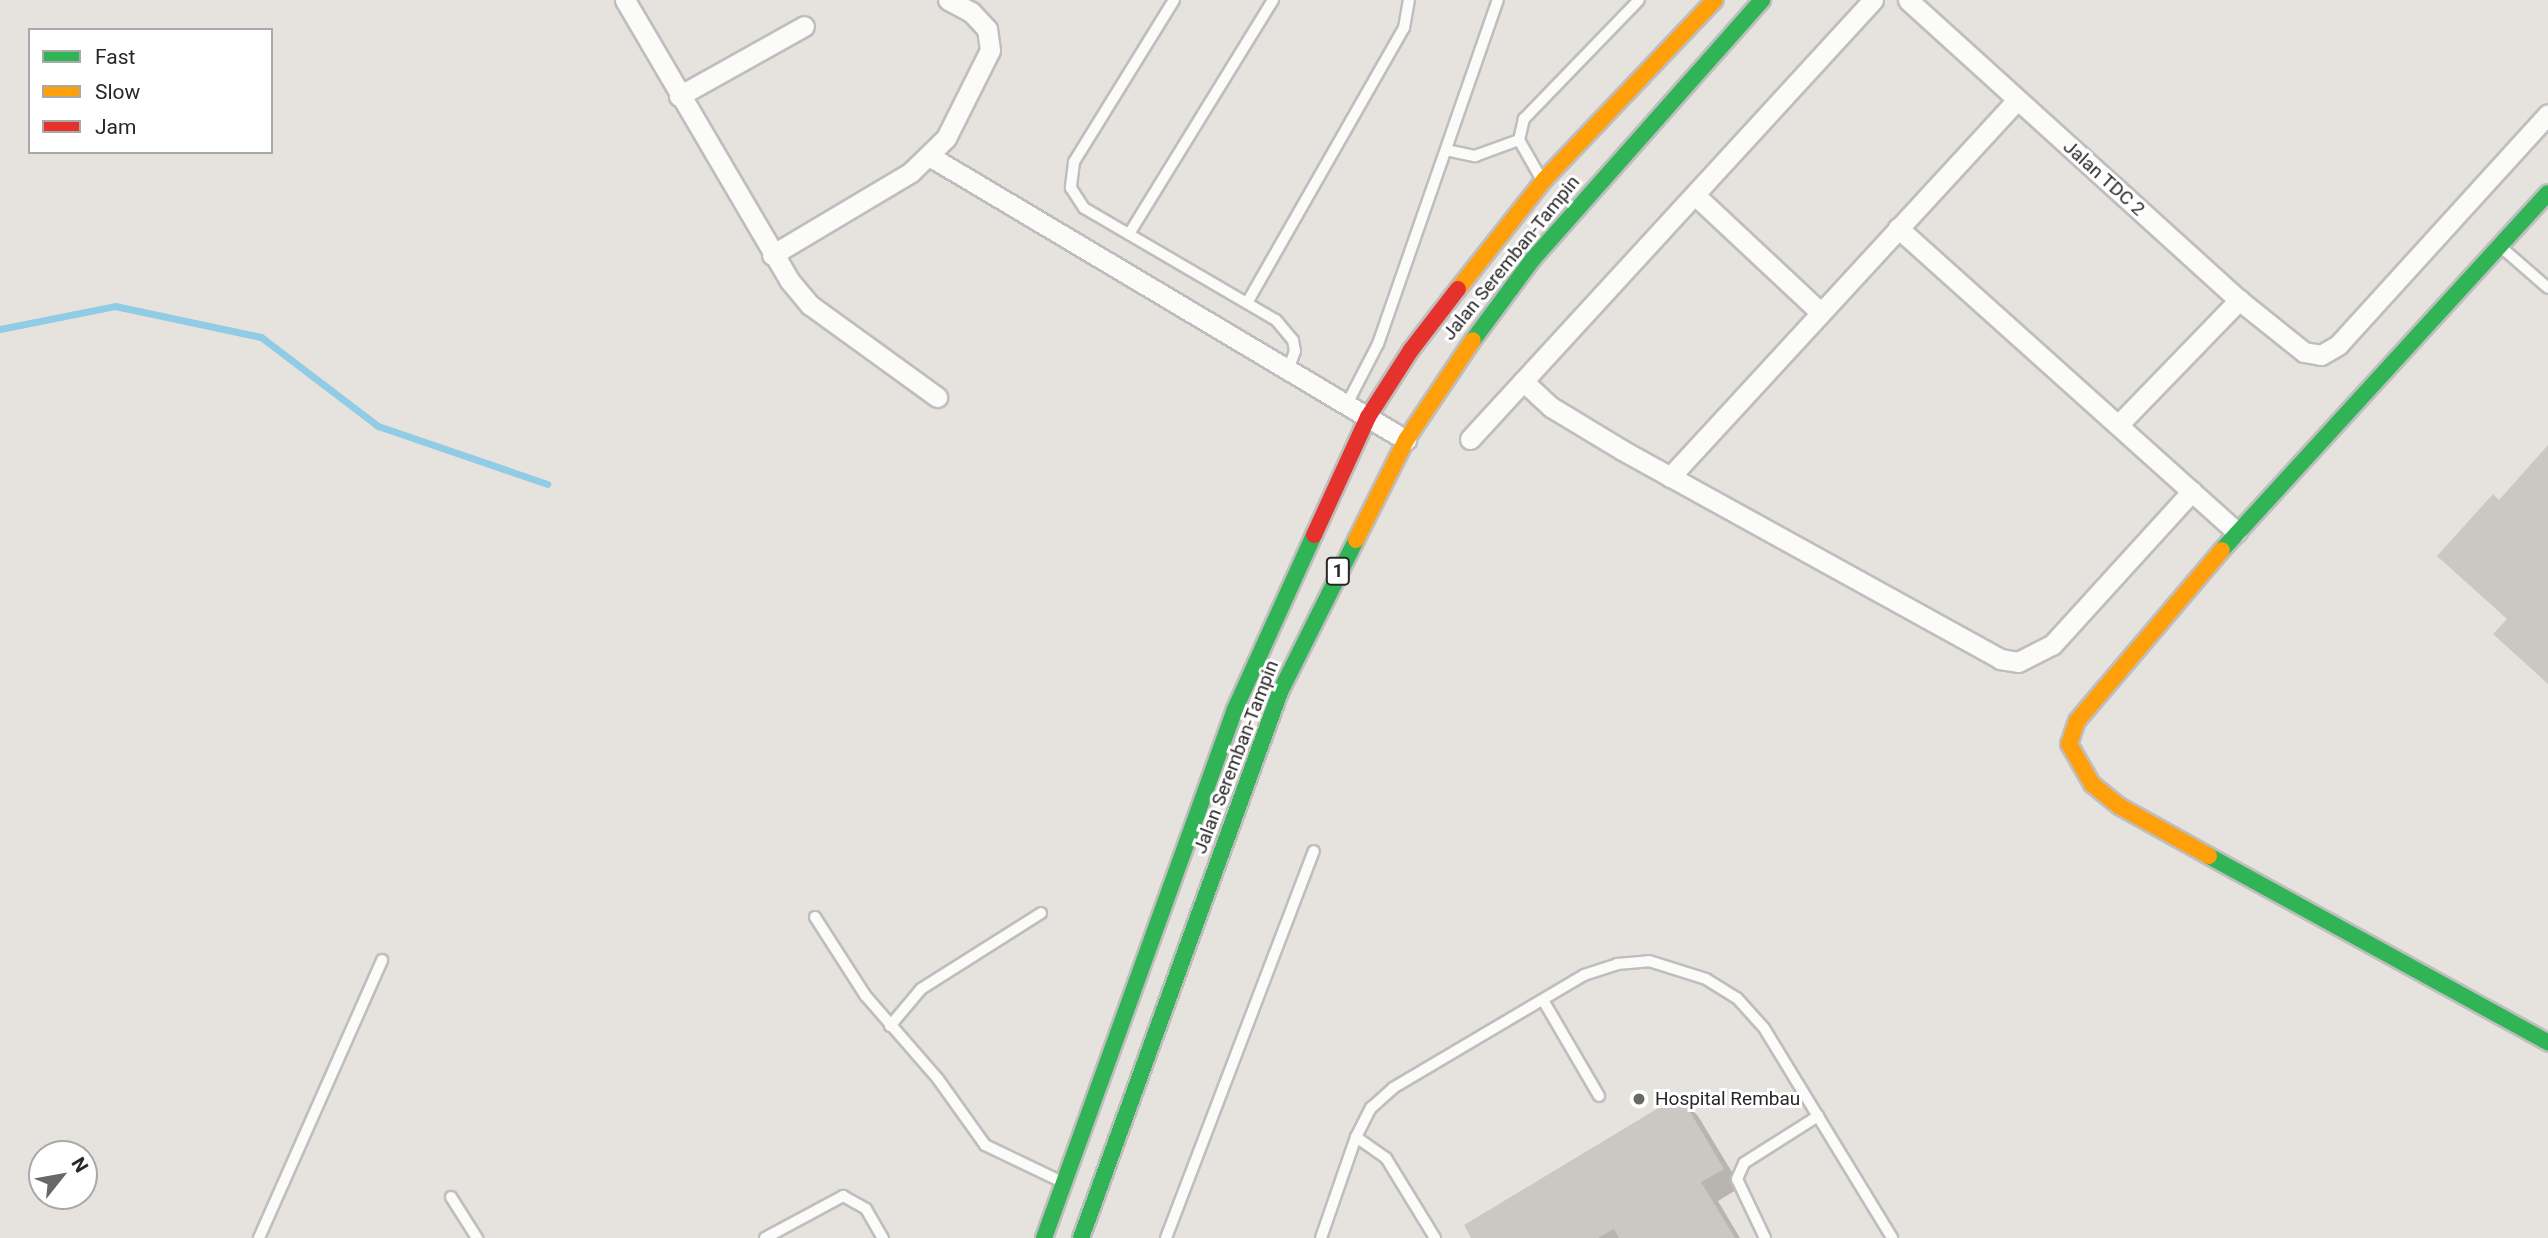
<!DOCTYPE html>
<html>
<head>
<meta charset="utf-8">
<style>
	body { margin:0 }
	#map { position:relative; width:2548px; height:1238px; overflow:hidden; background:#e6e2dd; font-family:Roboto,sans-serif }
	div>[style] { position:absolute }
	.shadow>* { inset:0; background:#0003 }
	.stream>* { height:7px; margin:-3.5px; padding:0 3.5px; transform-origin:3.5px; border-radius:3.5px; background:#91cce6 }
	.building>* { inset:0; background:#cbc8c4 }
	.roads { filter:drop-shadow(2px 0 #bfbebe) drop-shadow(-2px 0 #bfbebe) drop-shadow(0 2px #bfbebe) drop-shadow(0 -2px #bfbebe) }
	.lane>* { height:10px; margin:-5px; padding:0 5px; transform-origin:5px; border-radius:5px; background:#fbfbfa }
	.street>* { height:19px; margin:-9.5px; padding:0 9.5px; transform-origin:9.5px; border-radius:9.5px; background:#fbfbfa }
	.fast>* { height:16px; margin:-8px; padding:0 8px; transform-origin:8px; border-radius:8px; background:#30b455 }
	.slow>* { height:16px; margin:-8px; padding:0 8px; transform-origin:8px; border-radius:8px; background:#ff9f0a }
	.jam>* { height:16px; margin:-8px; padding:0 8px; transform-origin:8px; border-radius:8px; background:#e5322d }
	.dots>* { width:19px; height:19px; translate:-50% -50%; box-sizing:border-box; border:4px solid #fff; border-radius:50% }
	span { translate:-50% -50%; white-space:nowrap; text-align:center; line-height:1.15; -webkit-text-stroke:6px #fff; paint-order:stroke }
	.shield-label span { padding:2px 5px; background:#fff; border:2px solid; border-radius:5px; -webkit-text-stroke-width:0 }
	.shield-label { font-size:18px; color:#272727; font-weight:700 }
	.street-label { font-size:19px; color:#272727 }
	.poi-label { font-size:19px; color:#272727 }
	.left { translate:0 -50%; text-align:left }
	.legend { position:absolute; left:28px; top:28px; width:245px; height:126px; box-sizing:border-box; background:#fff; border:2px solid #a9a9a9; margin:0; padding:9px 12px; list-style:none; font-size:21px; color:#272727 }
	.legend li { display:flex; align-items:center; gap:14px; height:35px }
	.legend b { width:35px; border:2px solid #a9a9a9 }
	.north { position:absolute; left:28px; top:1140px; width:70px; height:70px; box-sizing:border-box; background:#fff; border:2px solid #a9a9a9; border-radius:50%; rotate:59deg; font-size:19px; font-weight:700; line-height:28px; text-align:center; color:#272727 }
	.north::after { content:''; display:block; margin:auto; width:24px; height:32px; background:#6a6867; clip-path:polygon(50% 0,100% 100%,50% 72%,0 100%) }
</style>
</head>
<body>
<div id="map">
	<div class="shadow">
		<i style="clip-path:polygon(1680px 1098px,1698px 1116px,1741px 1187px,1718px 1201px,1740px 1238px,1473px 1238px)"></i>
	</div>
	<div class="stream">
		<i style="left:0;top:329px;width:117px;rotate:-11.3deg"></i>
		<i style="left:115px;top:306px;width:149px;rotate:12deg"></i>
		<i style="left:261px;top:337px;width:147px;rotate:37.3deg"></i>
		<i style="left:378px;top:426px;width:179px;rotate:18.9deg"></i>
	</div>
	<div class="building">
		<i style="clip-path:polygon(2548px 445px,2548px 684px,2493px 634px,2507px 619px,2437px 556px,2493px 494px,2499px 500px)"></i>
		<i style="clip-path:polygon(1680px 1095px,1724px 1169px,1701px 1182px,1735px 1238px,1619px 1238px,1614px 1229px,1598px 1238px,1471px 1238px,1464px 1225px)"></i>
	</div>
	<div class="roads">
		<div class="lane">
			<i style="left:1174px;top:0;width:190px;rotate:121.7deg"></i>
			<i style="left:1074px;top:162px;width:26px;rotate:97deg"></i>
			<i style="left:1071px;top:188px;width:24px;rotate:57deg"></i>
			<i style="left:1084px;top:208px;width:222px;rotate:30.3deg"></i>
			<i style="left:1276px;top:320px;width:26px;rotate:50deg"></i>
			<i style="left:1293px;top:340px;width:11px;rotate:80deg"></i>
			<i style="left:1295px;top:351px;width:20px;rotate:110deg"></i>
			<i style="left:1446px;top:150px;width:30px;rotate:12deg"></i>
			<i style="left:1475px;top:156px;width:47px;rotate:-20deg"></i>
			<i style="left:1539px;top:175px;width:40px;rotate:-119.7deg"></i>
			<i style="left:1519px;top:140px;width:22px;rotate:-77deg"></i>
			<i style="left:1524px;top:119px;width:165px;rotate:-46deg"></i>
			<i style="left:1129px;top:234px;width:275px;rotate:-58.4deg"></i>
			<i style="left:2501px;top:247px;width:62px;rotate:41.1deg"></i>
			<i style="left:1247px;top:303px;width:317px;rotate:-60.3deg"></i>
			<i style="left:1404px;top:28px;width:28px;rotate:-80deg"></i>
			<i style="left:1347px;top:404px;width:68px;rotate:-62.7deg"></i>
			<i style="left:1378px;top:344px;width:364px;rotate:-70.8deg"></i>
			<i style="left:815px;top:917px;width:93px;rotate:57.3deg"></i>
			<i style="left:865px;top:995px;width:111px;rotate:49deg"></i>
			<i style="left:938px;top:1079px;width:81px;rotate:54.5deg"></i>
			<i style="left:985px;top:1145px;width:81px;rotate:25.6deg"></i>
			<i style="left:1543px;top:1000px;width:111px;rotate:59.7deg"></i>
			<i style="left:890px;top:1026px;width:48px;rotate:-50deg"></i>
			<i style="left:921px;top:989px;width:142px;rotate:-32.3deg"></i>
			<i style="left:1356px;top:1137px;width:37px;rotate:35deg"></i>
			<i style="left:1386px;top:1158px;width:94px;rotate:58.5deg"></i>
			<i style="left:451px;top:1197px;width:49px;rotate:57.6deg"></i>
			<i style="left:259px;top:1238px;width:304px;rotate:-66.1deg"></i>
			<i style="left:765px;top:1238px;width:89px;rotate:-28.3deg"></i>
			<i style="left:843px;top:1196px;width:26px;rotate:29deg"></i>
			<i style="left:866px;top:1209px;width:34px;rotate:60deg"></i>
			<i style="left:1166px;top:1238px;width:414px;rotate:-69.1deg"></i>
			<i style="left:1321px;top:1238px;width:107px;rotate:-70.9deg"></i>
			<i style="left:1356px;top:1137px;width:33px;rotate:-63deg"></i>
			<i style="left:1371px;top:1108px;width:30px;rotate:-42deg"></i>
			<i style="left:1393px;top:1088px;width:222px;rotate:-30.6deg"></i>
			<i style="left:1584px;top:975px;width:35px;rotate:-18deg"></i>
			<i style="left:1617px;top:964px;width:32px;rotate:-5deg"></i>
			<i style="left:1649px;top:961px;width:60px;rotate:17.5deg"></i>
			<i style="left:1706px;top:979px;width:36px;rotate:32deg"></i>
			<i style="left:1737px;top:998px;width:40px;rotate:48deg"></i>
			<i style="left:1764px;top:1028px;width:246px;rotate:58.6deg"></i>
			<i style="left:1765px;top:1238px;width:65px;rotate:-115.4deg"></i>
			<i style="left:1737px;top:1179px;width:17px;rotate:-66deg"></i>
			<i style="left:1744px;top:1163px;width:88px;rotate:-32.4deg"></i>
		</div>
		<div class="street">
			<i style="left:625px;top:0;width:324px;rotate:59.6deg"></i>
			<i style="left:789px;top:280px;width:33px;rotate:50deg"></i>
			<i style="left:810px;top:305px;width:157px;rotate:35.9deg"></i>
			<i style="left:1908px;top:0;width:447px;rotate:42.2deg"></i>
			<i style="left:2239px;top:300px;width:83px;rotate:38.7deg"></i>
			<i style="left:2304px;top:352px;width:17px;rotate:10deg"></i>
			<i style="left:2321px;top:355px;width:20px;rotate:-30deg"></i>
			<i style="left:2338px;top:345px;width:312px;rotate:-47.7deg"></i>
			<i style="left:679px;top:96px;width:143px;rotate:-29.2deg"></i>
			<i style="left:931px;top:157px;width:553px;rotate:30.79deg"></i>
			<i style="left:1696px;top:196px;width:168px;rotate:43.1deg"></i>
			<i style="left:1898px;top:228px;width:455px;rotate:41.9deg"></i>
			<i style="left:772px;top:255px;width:162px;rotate:-30.8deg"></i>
			<i style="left:911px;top:172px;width:49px;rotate:-44.2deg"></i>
			<i style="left:946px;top:138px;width:98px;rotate:-63.4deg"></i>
			<i style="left:990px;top:50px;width:21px;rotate:-98deg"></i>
			<i style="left:987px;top:29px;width:23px;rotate:-133deg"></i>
			<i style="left:971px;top:12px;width:26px;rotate:-152deg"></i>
			<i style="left:1523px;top:381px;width:38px;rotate:43deg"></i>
			<i style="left:1551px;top:407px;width:83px;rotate:31.2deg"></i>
			<i style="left:1622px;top:450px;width:432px;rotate:28.9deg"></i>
			<i style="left:2000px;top:659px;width:18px;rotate:9deg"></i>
			<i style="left:2018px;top:662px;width:38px;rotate:-27deg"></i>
			<i style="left:2052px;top:645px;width:208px;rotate:-47.7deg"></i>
			<i style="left:2119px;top:424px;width:173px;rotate:-45.9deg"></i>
			<i style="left:1470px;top:439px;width:596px;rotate:-47.45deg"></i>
			<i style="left:1670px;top:477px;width:512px;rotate:-47.37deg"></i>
		</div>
		<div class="fast">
			<i style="left:1473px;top:340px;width:101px;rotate:-53.5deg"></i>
			<i style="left:1533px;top:259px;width:346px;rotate:-48.5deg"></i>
			<i style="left:2222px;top:550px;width:483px;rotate:-47.6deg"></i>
			<i style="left:2209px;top:856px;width:387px;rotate:28.8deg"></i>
			<i style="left:1044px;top:1238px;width:562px;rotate:-70.15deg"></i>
			<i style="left:1235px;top:709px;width:191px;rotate:-65.6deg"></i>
			<i style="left:1081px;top:1238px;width:581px;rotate:-69.97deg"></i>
			<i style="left:1280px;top:692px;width:170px;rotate:-63.4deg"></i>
		</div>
		<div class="slow">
			<i style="left:1458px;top:289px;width:139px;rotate:-51.7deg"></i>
			<i style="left:1544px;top:180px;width:248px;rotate:-46.5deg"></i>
			<i style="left:1356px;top:540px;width:112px;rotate:-63.4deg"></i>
			<i style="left:1406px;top:440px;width:120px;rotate:-56.2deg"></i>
			<i style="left:2209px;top:856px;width:103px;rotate:-150.9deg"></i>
			<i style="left:2119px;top:806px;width:35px;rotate:-141deg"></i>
			<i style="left:2092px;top:784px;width:46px;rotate:-119.9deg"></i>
			<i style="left:2069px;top:744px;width:24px;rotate:-71deg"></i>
			<i style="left:2077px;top:721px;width:224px;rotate:-49.7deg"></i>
		</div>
		<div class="jam">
			<i style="left:1314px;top:535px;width:130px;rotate:-65.4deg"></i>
			<i style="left:1368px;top:417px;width:80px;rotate:-57.3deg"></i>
			<i style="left:1411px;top:350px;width:77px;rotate:-52.4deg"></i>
		</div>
	</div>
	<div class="dots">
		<i style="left:1639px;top:1099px;background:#6a6867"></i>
	</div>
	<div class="shield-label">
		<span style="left:1338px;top:571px">1</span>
	</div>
	<div class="street-label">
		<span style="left:2104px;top:178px;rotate:42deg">Jalan TDC 2</span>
		<span style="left:1511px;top:258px;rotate:-51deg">Jalan Seremban-Tampin</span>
		<span style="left:1236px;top:757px;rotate:-69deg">Jalan Seremban-Tampin</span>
	</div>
	<div class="poi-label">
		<span class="left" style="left:1655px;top:1099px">Hospital Rembau</span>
	</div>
	<ul class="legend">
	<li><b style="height:9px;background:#30b455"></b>Fast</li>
	<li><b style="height:9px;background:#ff9f0a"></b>Slow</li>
	<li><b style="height:9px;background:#e5322d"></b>Jam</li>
	</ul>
	<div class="north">N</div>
</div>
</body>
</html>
